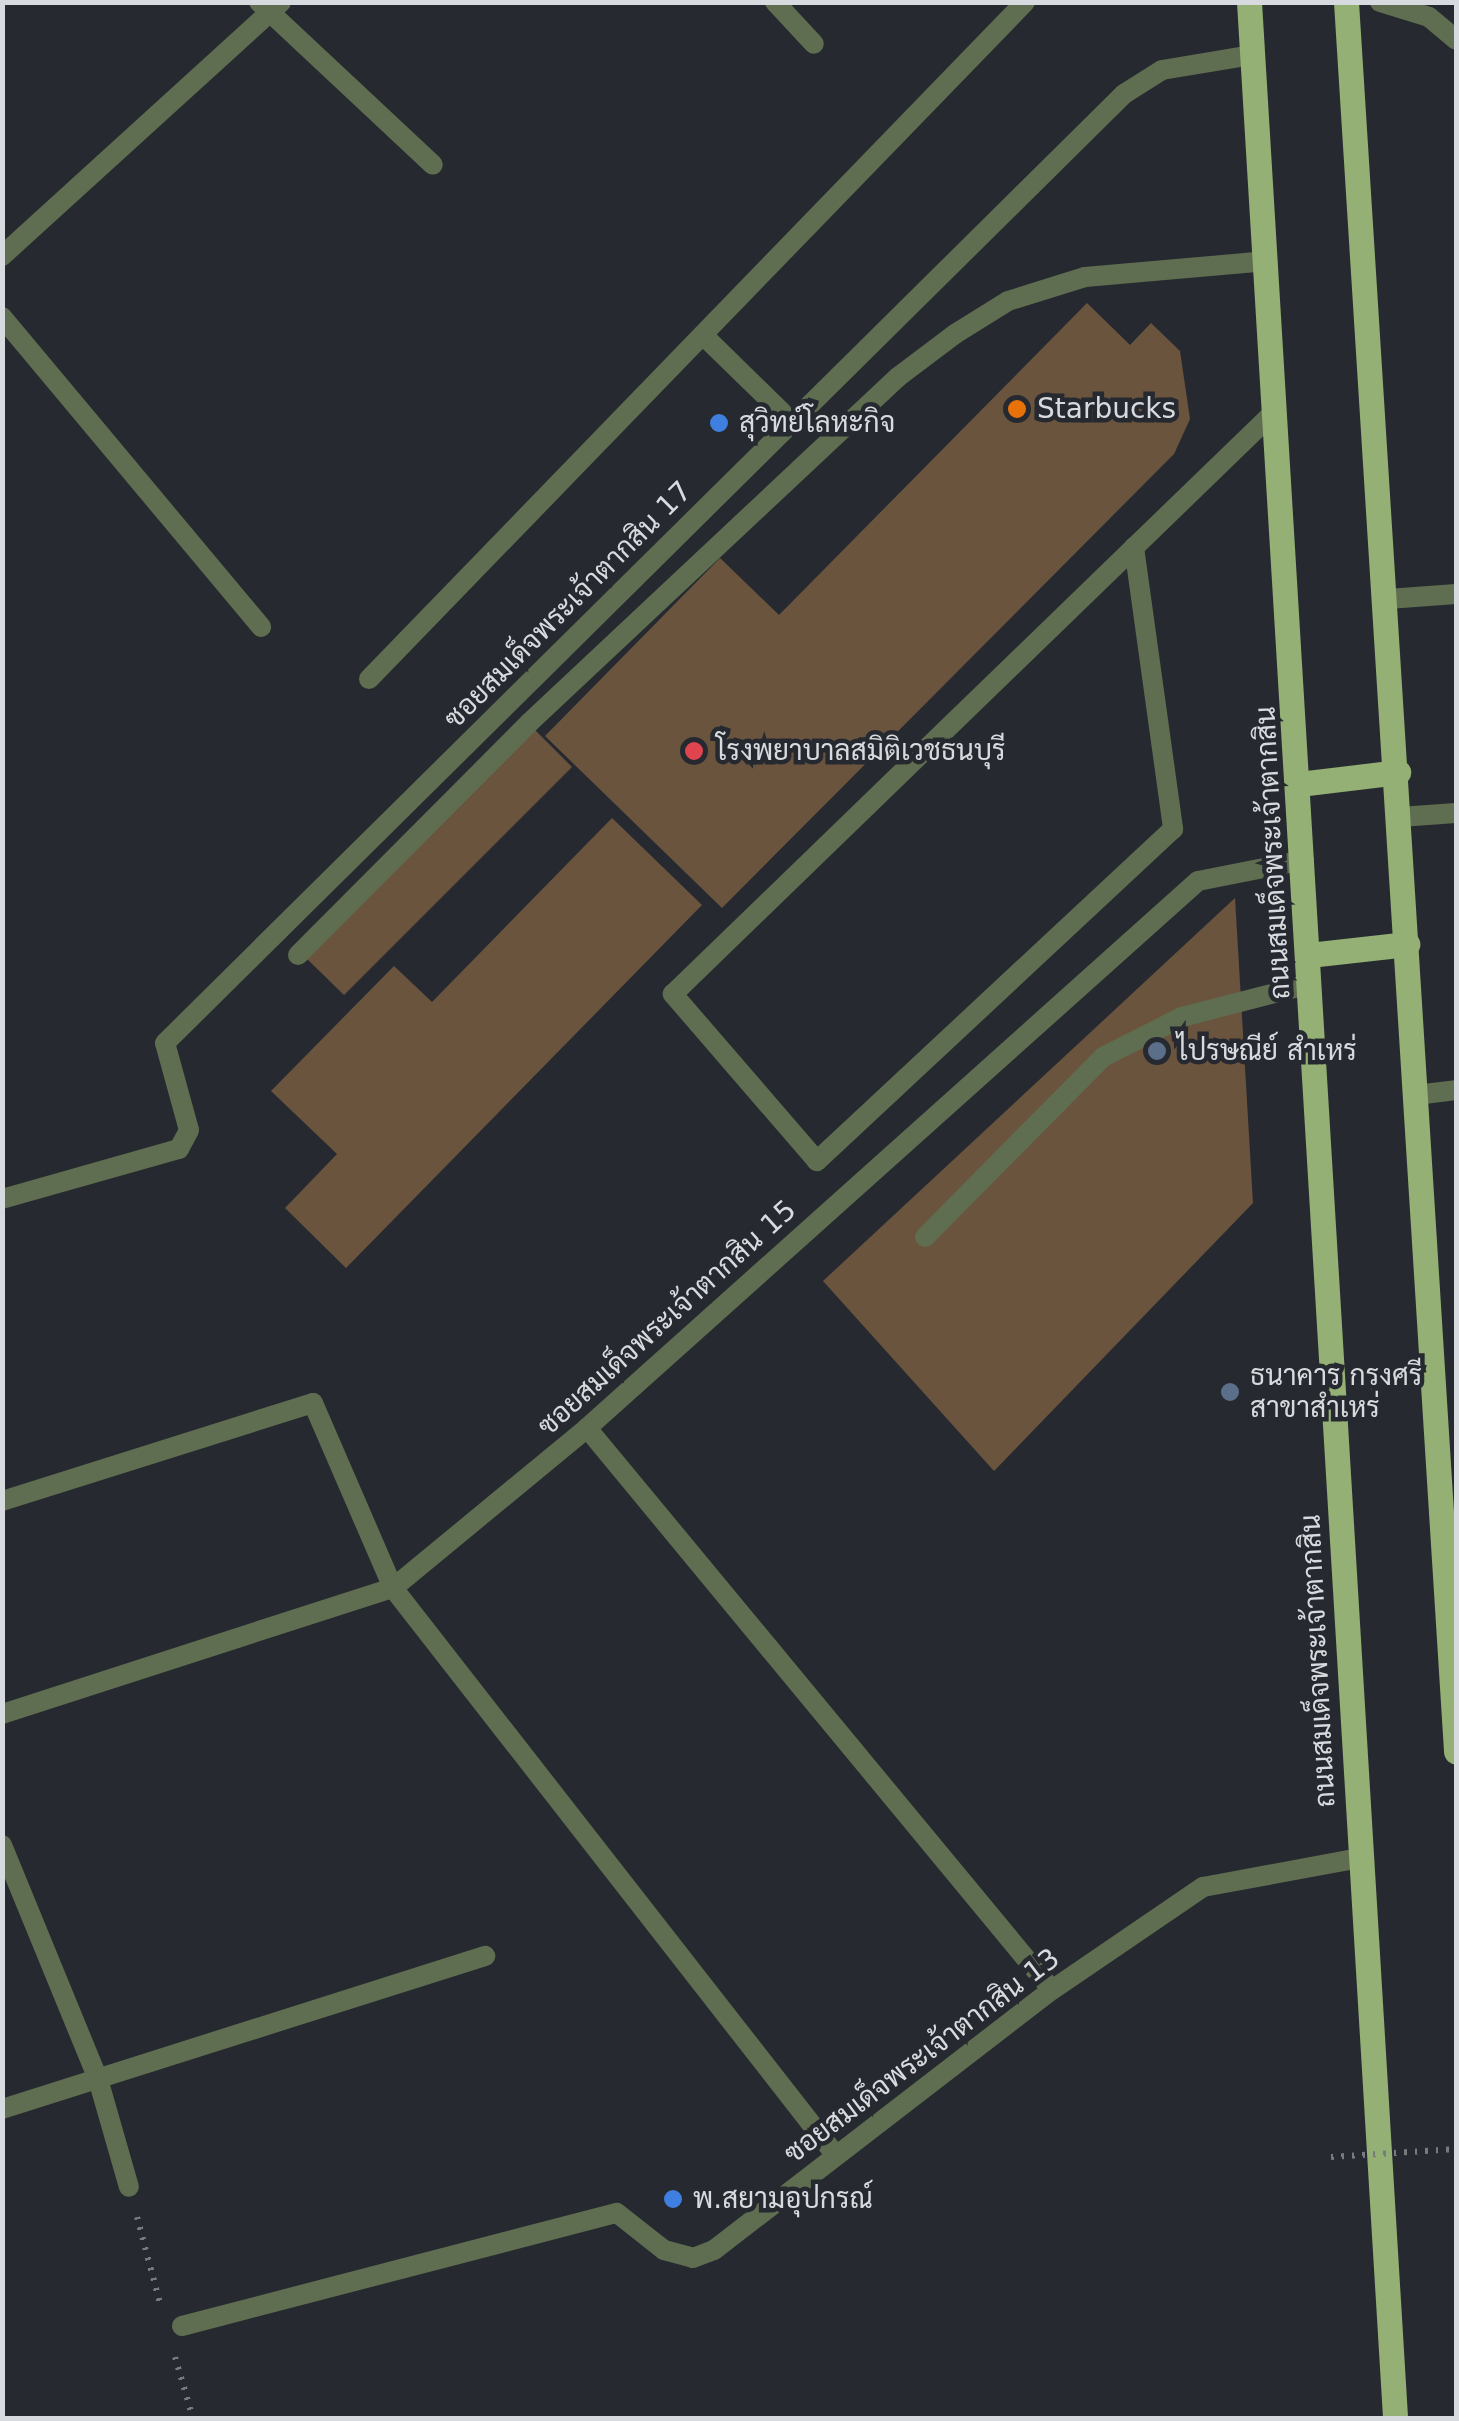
<!DOCTYPE html>
<html>
<head>
<meta charset="utf-8">
<style>
	body { margin:0 }
	#map { position:relative; width:1459px; height:2421px; overflow:hidden; background:#262a30; font-family:"DejaVu Sans",Sarabun,sans-serif }
	div>[style] { position:absolute }
	.building>* { inset:0; background:#6a543e }
	.path>* { height:6px; margin-top:-3px; transform-origin:0; background:repeating-linear-gradient(90deg,#777b80 0 2.5px,transparent 0 10.5px) }
	.lane>* { height:20px; margin:-10px; padding:0 10px; transform-origin:10px; border-radius:10px; background:#5f6d50 }
	.street>* { height:20px; margin:-10px; padding:0 10px; transform-origin:10px; border-radius:10px; background:#5f6d50 }
	.primary>* { height:25px; margin:-12.5px; padding:0 12.5px; transform-origin:12.5px; border-radius:12.5px; background:#94b074 }
	.path-bridge>* { height:6px; margin-top:-3px; transform-origin:0; background:repeating-linear-gradient(90deg,#777b80 0 2.5px,transparent 0 10.5px) }
	.dots>* { width:28px; height:28px; translate:-50% -50%; box-sizing:border-box; border:5px solid #262a30; border-radius:50% }
	span { translate:-50% -50%; white-space:nowrap; text-align:center; line-height:1.15; -webkit-text-stroke:9px #262a30; paint-order:stroke }
	.poi-label { font-size:28px; color:#d7dade }
	.left { translate:0 -50%; text-align:left }
	.street-label { font-size:28px; color:#d7dade }
	.frame { position:absolute; inset:0; border:5px solid #d7dade; pointer-events:none }
</style>
</head>
<body>
<div id="map">
	<div class="building">
		<i style="clip-path:polygon(1087px 303px,1130px 345px,1151px 323px,1180px 351px,1190px 419px,1174px 454px,722px 908px,545px 736px,720px 558px,779px 615px)"></i>
		<i style="clip-path:polygon(532px 727px,572px 767px,344px 995px,304px 956px)"></i>
		<i style="clip-path:polygon(612px 818px,702px 905px,346px 1268px,285px 1208px,337px 1154px,271px 1091px,394px 966px,432px 1002px)"></i>
		<i style="clip-path:polygon(1235px 898px,1253px 1203px,994px 1471px,823px 1281px)"></i>
	</div>
	<div class="path">
		<i style="left:137px;top:2217px;width:93px;rotate:75.1deg"></i>
		<i style="left:175px;top:2357px;width:64px;rotate:73.6deg"></i>
	</div>
	<div class="lane">
		<i style="left:1134px;top:547px;width:285px;rotate:82.1deg"></i>
		<i style="left:1173px;top:829px;width:487px;rotate:137deg"></i>
		<i style="left:817px;top:1161px;width:221px;rotate:-130.8deg"></i>
		<i style="left:673px;top:994px;width:839px;rotate:-44.08deg"></i>
		<i style="left:298px;top:955px;width:327px;rotate:-45.1deg"></i>
		<i style="left:529px;top:723px;width:506px;rotate:-43.16deg"></i>
		<i style="left:898px;top:377px;width:71px;rotate:-37deg"></i>
		<i style="left:955px;top:334px;width:62px;rotate:-31.9deg"></i>
		<i style="left:1008px;top:301px;width:81px;rotate:-17.3deg"></i>
		<i style="left:1085px;top:277px;width:183px;rotate:-5deg"></i>
	</div>
	<div class="street">
		<i style="left:259px;top:2px;width:238px;rotate:43.1deg"></i>
		<i style="left:775px;top:2px;width:57px;rotate:47.1deg"></i>
		<i style="left:1380px;top:2px;width:51px;rotate:17deg"></i>
		<i style="left:1429px;top:17px;width:35px;rotate:40deg"></i>
		<i style="left:2px;top:256px;width:377px;rotate:-42.3deg"></i>
		<i style="left:2px;top:317px;width:404px;rotate:50.1deg"></i>
		<i style="left:707px;top:339px;width:119px;rotate:44.3deg"></i>
		<i style="left:1388px;top:599px;width:68px;rotate:-4.2deg"></i>
		<i style="left:369px;top:679px;width:943px;rotate:-45.9deg"></i>
		<i style="left:1400px;top:817px;width:56px;rotate:-4.1deg"></i>
		<i style="left:1416px;top:1095px;width:40px;rotate:-7.1deg"></i>
		<i style="left:2px;top:1199px;width:184px;rotate:-15.8deg"></i>
		<i style="left:179px;top:1149px;width:21px;rotate:-62deg"></i>
		<i style="left:189px;top:1130px;width:90px;rotate:-105.4deg"></i>
		<i style="left:165px;top:1043px;width:1349px;rotate:-44.7deg"></i>
		<i style="left:1124px;top:94px;width:45px;rotate:-32.3deg"></i>
		<i style="left:1162px;top:70px;width:92px;rotate:-9.4deg"></i>
		<i style="left:925px;top:1237px;width:253px;rotate:-45.3deg"></i>
		<i style="left:1103px;top:1057px;width:89px;rotate:-26.9deg"></i>
		<i style="left:1182px;top:1017px;width:132px;rotate:-14.5deg"></i>
		<i style="left:587px;top:1428px;width:729px;rotate:50.4deg"></i>
		<i style="left:2px;top:1501px;width:326px;rotate:-17.5deg"></i>
		<i style="left:313px;top:1403px;width:202px;rotate:66.6deg"></i>
		<i style="left:393px;top:1588px;width:717px;rotate:52.03deg"></i>
		<i style="left:2px;top:1714px;width:411px;rotate:-17.9deg"></i>
		<i style="left:393px;top:1588px;width:251px;rotate:-39.5deg"></i>
		<i style="left:587px;top:1428px;width:820px;rotate:-41.84deg"></i>
		<i style="left:1198px;top:881px;width:108px;rotate:-11.2deg"></i>
		<i style="left:2px;top:1845px;width:253px;rotate:67.7deg"></i>
		<i style="left:98px;top:2079px;width:112px;rotate:74deg"></i>
		<i style="left:2px;top:2109px;width:507px;rotate:-17.58deg"></i>
		<i style="left:182px;top:2326px;width:449px;rotate:-14.6deg"></i>
		<i style="left:617px;top:2213px;width:60px;rotate:38.2deg"></i>
		<i style="left:664px;top:2250px;width:30px;rotate:15deg"></i>
		<i style="left:693px;top:2258px;width:22px;rotate:-21deg"></i>
		<i style="left:714px;top:2250px;width:426px;rotate:-37.6deg"></i>
		<i style="left:1052px;top:1990px;width:183px;rotate:-34.3deg"></i>
		<i style="left:1203px;top:1887px;width:160px;rotate:-10.5deg"></i>
	</div>
	<div class="primary">
		<i style="left:1249px;top:2px;width:2420px;rotate:86.54deg"></i>
		<i style="left:1346px;top:2px;width:1753px;rotate:86.4deg"></i>
		<i style="left:1299px;top:784px;width:100px;rotate:-6.9deg"></i>
		<i style="left:1309px;top:955px;width:99px;rotate:-6.4deg"></i>
	</div>
	<div class="path-bridge">
		<i style="left:1331px;top:2157px;width:125px;rotate:-3.7deg"></i>
	</div>
	<div class="dots">
		<i style="left:1017px;top:409px;background:#e8710a"></i>
		<i style="left:719px;top:423px;background:#3f7fe0"></i>
		<i style="left:694px;top:751px;background:#e0444e"></i>
		<i style="left:1157px;top:1051px;background:#5c6f8a"></i>
		<i style="left:1230px;top:1392px;background:#5c6f8a"></i>
		<i style="left:673px;top:2199px;background:#3f7fe0"></i>
	</div>
	<div class="poi-label">
		<span class="left" style="left:1037px;top:409px">Starbucks</span>
		<span class="left" style="left:739px;top:423px">สุวิทย์โลหะกิจ</span>
		<span class="left" style="left:716px;top:751px">โรงพยาบาลสมิติเวชธนบุรี</span>
		<span class="left" style="left:1177px;top:1051px">ไปรษณีย์ สำเหร่</span>
		<span class="left" style="left:1250px;top:1392px">ธนาคาร กรุงศรี<br>สาขาสำเหร่</span>
		<span class="left" style="left:693px;top:2199px">พ.สยามอุปกรณ์</span>
	</div>
	<div class="street-label">
		<span style="left:568px;top:605px;rotate:-45deg">ซอยสมเด็จพระเจ้าตากสิน 17</span>
		<span style="left:1273px;top:853px;rotate:-93deg">ถนนสมเด็จพระเจ้าตากสิน</span>
		<span style="left:667px;top:1318px;rotate:-42deg">ซอยสมเด็จพระเจ้าตากสิน 15</span>
		<span style="left:1318px;top:1661px;rotate:-93deg">ถนนสมเด็จพระเจ้าตากสิน</span>
		<span style="left:922px;top:2056px;rotate:-37deg">ซอยสมเด็จพระเจ้าตากสิน 13</span>
	</div>
	<div class="frame"></div>
</div>
</body>
</html>
